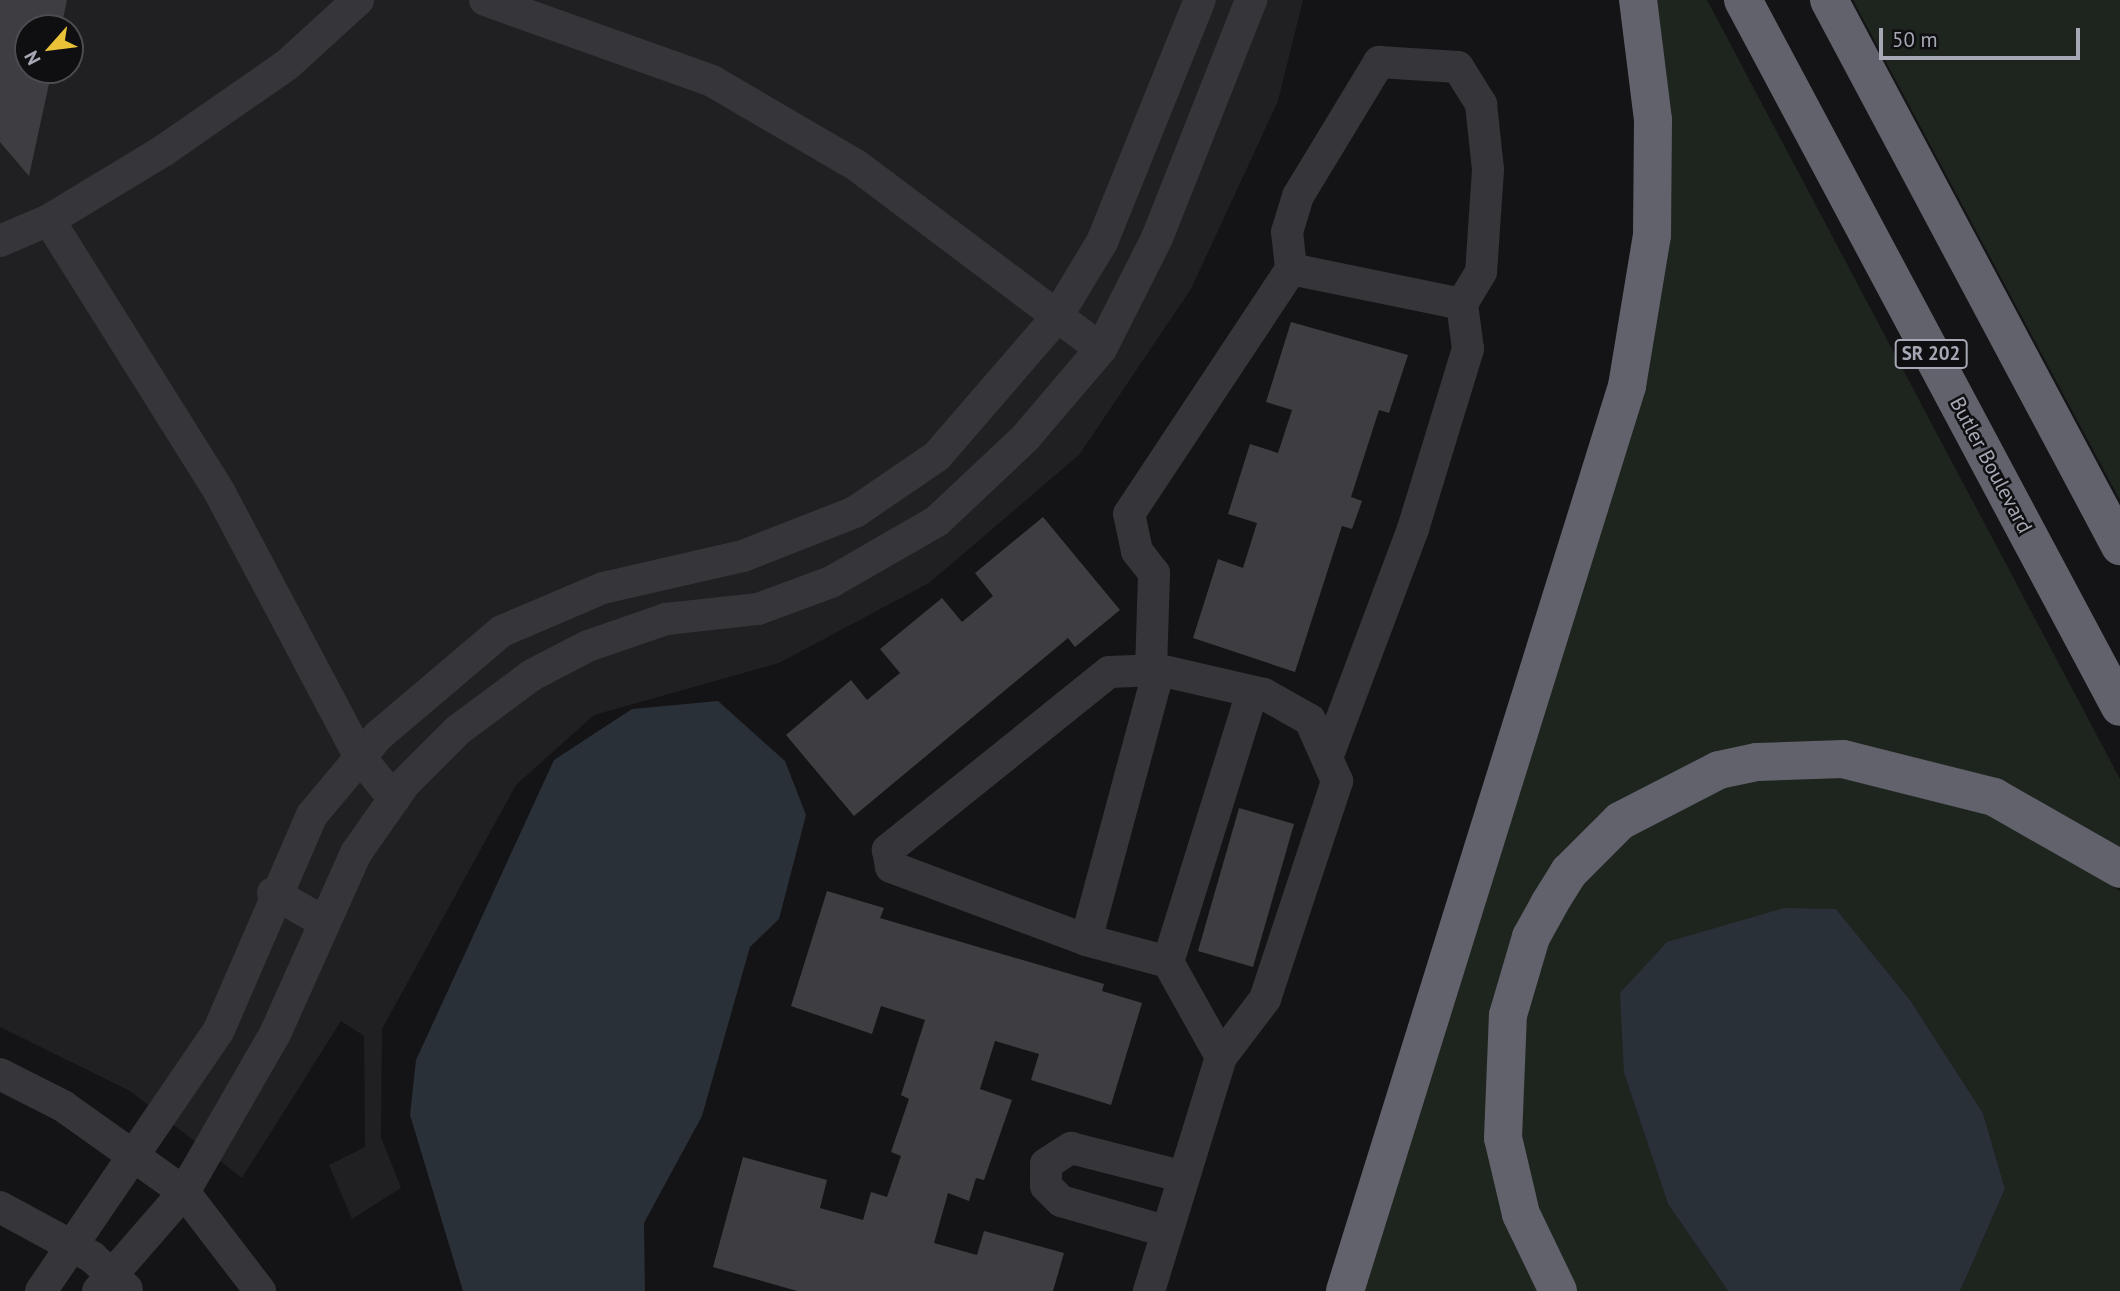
<!DOCTYPE html>
<html>
<head>
<meta charset="utf-8">
<style>
	body { margin:0 }
	#map { position:relative; width:2120px; height:1291px; overflow:hidden; background:#141315; font-family:"PT Sans",sans-serif }
	div>[style] { position:absolute }
	.built>* { inset:0; background:#201f22 }
	.green>* { inset:0; background:#1e251f }
	.water>* { inset:0; background:#2a3038 }
	.building>* { inset:0; background:#3e3e42 }
	.minor>* { height:32px; margin:-16px; padding:0 16px; transform-origin:16px; border-radius:16px; background:#35353a }
	.highway>* { height:38px; margin:-19px; padding:0 19px; transform-origin:19px; border-radius:19px; background:#61626b }
	span { translate:-50% -50%; white-space:nowrap; text-align:center; line-height:1.15; -webkit-text-stroke:5px #0f0e10; paint-order:stroke }
	.shield-label span { padding:2px 5px; background:#0f0e10; border:2px solid; border-radius:5px; -webkit-text-stroke-width:0 }
	.shield-label { font-size:19px; color:#a6a9b5; font-weight:700 }
	.street-label { font-size:21px; color:#a6a9b5 }
	.north { position:absolute; left:14px; top:14px; width:70px; height:70px; box-sizing:border-box; background:#0f0e10; border:2px solid #4b4c52; border-radius:50%; rotate:242deg; font-size:19px; font-weight:700; line-height:28px; text-align:center; color:#a6a9b5 }
	.north::after { content:''; display:block; margin:auto; width:24px; height:32px; background:#eac237; clip-path:polygon(50% 0,100% 100%,50% 72%,0 100%) }
	.scale { position:absolute; left:1879px; top:28px; width:201px; height:32px; box-sizing:border-box; border:4px solid #a6a9b5; border-top:0; padding-left:9px; font-size:21px; line-height:24px; white-space:nowrap; color:#a6a9b5; -webkit-text-stroke:5px #0f0e10; paint-order:stroke }
</style>
</head>
<body>
<div id="map">
	<div class="built">
		<i style="clip-path:polygon(evenodd,0 0,1303px 0,1278px 101px,1191px 289px,1079px 455px,929px 583px,779px 663px,594px 715px,516px 785px,382px 1029px,381px 1137px,401px 1188px,352px 1219px,329px 1165px,365px 1147px,364px 1036px,341px 1021px,242px 1178px,130px 1091px,0 1027px,0 0,28px 28px,70px 28px,70px 70px,28px 70px,28px 28px)"></i>
	</div>
	<div class="green">
		<i style="clip-path:polygon(1649px 0,1707px 0,2120px 779px,2120px 850px,1852px 754px,1617px 813px,1499px 1016px,1545px 1291px,1361px 1291px,1618px 453px)"></i>
		<i style="clip-path:polygon(1853px 0,2120px 0,2120px 500px,2067px 401px)"></i>
		<i style="clip-path:polygon(1766px 778px,1854px 778px,1999px 815px,2120px 891px,2120px 1291px,1960px 1291px,2005px 1189px,1983px 1113px,1910px 1000px,1836px 909px,1624px 1073px,1668px 1204px,1728px 1291px,1572px 1291px,1555px 1260px,1518px 1137px,1529px 986px,1564px 907px,1614px 847px,1697px 794px)"></i>
	</div>
	<div class="water">
		<i style="clip-path:polygon(718px 701px,785px 761px,806px 815px,779px 919px,750px 947px,702px 1116px,644px 1223px,645px 1291px,463px 1291px,410px 1115px,416px 1060px,554px 760px,632px 709px)"></i>
		<i style="clip-path:polygon(1784px 908px,1836px 909px,1910px 1000px,1983px 1113px,2005px 1189px,1960px 1291px,1728px 1291px,1668px 1204px,1624px 1073px,1620px 993px,1667px 942px)"></i>
	</div>
	<div class="building">
		<i style="clip-path:polygon(0 0,67px 0,61px 28px,28px 28px,28px 70px,52px 70px,29px 176px,0 142px)"></i>
		<i style="clip-path:polygon(1291px 322px,1408px 355px,1389px 413px,1379px 410px,1351px 497px,1362px 501px,1352px 529px,1342px 526px,1295px 672px,1193px 638px,1218px 559px,1243px 568px,1257px 523px,1228px 514px,1250px 444px,1278px 453px,1292px 410px,1266px 402px)"></i>
		<i style="clip-path:polygon(1043px 517px,1120px 610px,1075px 647px,1068px 638px,854px 816px,786px 735px,851px 680px,867px 700px,900px 673px,880px 649px,942px 598px,962px 622px,993px 596px,975px 573px)"></i>
		<i style="clip-path:polygon(1239px 808px,1294px 824px,1253px 967px,1198px 951px)"></i>
		<i style="clip-path:polygon(827px 891px,884px 908px,880px 918px,1104px 984px,1102px 991px,1142px 1003px,1111px 1105px,1031px 1080px,1039px 1054px,995px 1041px,980px 1089px,1012px 1100px,984px 1180px,976px 1178px,969px 1201px,948px 1193px,934px 1243px,977px 1255px,984px 1231px,1064px 1253px,1053px 1291px,797px 1291px,713px 1267px,743px 1157px,827px 1180px,820px 1208px,863px 1220px,871px 1192px,887px 1197px,901px 1156px,891px 1152px,909px 1099px,901px 1095px,925px 1020px,881px 1006px,872px 1034px,791px 1006px)"></i>
	</div>
	<div class="minor">
		<i style="left:485px;top:0;width:241px;rotate:19.6deg"></i>
		<i style="left:712px;top:81px;width:167px;rotate:30.3deg"></i>
		<i style="left:856px;top:165px;width:306px;rotate:36.9deg"></i>
		<i style="left:49px;top:220px;width:322px;rotate:57.9deg"></i>
		<i style="left:220px;top:493px;width:299px;rotate:62.1deg"></i>
		<i style="left:360px;top:757px;width:54px;rotate:51deg"></i>
		<i style="left:0;top:241px;width:53px;rotate:-23.2deg"></i>
		<i style="left:49px;top:220px;width:133px;rotate:-31.2deg"></i>
		<i style="left:163px;top:151px;width:152px;rotate:-34.8deg"></i>
		<i style="left:288px;top:64px;width:95px;rotate:-42.4deg"></i>
		<i style="left:1291px;top:269px;width:37px;rotate:-96deg"></i>
		<i style="left:1287px;top:232px;width:38px;rotate:-73deg"></i>
		<i style="left:1298px;top:196px;width:157px;rotate:-58.8deg"></i>
		<i style="left:1379px;top:62px;width:79px;rotate:3.6deg"></i>
		<i style="left:1458px;top:67px;width:44px;rotate:58.1deg"></i>
		<i style="left:1481px;top:104px;width:66px;rotate:83.9deg"></i>
		<i style="left:1488px;top:170px;width:102px;rotate:93.9deg"></i>
		<i style="left:1481px;top:272px;width:37px;rotate:121deg"></i>
		<i style="left:1151px;top:670px;width:97px;rotate:-88.2deg"></i>
		<i style="left:1154px;top:573px;width:28px;rotate:-128deg"></i>
		<i style="left:1137px;top:551px;width:38px;rotate:-102deg"></i>
		<i style="left:1129px;top:514px;width:294px;rotate:-56.5deg"></i>
		<i style="left:1291px;top:269px;width:175px;rotate:11.6deg"></i>
		<i style="left:1462px;top:304px;width:45px;rotate:82.4deg"></i>
		<i style="left:1468px;top:349px;width:188px;rotate:107deg"></i>
		<i style="left:1413px;top:529px;width:241px;rotate:110.6deg"></i>
		<i style="left:273px;top:893px;width:59px;rotate:29.6deg"></i>
		<i style="left:1086px;top:940px;width:280px;rotate:-74.9deg"></i>
		<i style="left:1168px;top:962px;width:282px;rotate:-72.7deg"></i>
		<i style="left:0;top:1074px;width:71px;rotate:26.9deg"></i>
		<i style="left:63px;top:1106px;width:148px;rotate:35.4deg"></i>
		<i style="left:184px;top:1192px;width:125px;rotate:52.5deg"></i>
		<i style="left:0;top:1207px;width:105px;rotate:28.5deg"></i>
		<i style="left:92px;top:1257px;width:47px;rotate:42.4deg"></i>
		<i style="left:1165px;top:1231px;width:108px;rotate:-163.9deg"></i>
		<i style="left:1061px;top:1201px;width:21px;rotate:-135deg"></i>
		<i style="left:1046px;top:1186px;width:22px;rotate:-90deg"></i>
		<i style="left:1046px;top:1164px;width:30px;rotate:-33deg"></i>
		<i style="left:1071px;top:1148px;width:114px;rotate:14.3deg"></i>
		<i style="left:41px;top:1291px;width:314px;rotate:-55.7deg"></i>
		<i style="left:218px;top:1032px;width:236px;rotate:-66.6deg"></i>
		<i style="left:312px;top:815px;width:103px;rotate:-50.1deg"></i>
		<i style="left:378px;top:736px;width:162px;rotate:-40.3deg"></i>
		<i style="left:502px;top:631px;width:110px;rotate:-23.1deg"></i>
		<i style="left:603px;top:588px;width:144px;rotate:-12.9deg"></i>
		<i style="left:743px;top:556px;width:120px;rotate:-21.4deg"></i>
		<i style="left:855px;top:512px;width:99px;rotate:-34.3deg"></i>
		<i style="left:937px;top:456px;width:182px;rotate:-49.2deg"></i>
		<i style="left:1056px;top:318px;width:89px;rotate:-58.8deg"></i>
		<i style="left:1102px;top:242px;width:261px;rotate:-68deg"></i>
		<i style="left:98px;top:1291px;width:131px;rotate:-49deg"></i>
		<i style="left:184px;top:1192px;width:182px;rotate:-60.1deg"></i>
		<i style="left:275px;top:1034px;width:198px;rotate:-65.9deg"></i>
		<i style="left:356px;top:853px;width:85px;rotate:-55deg"></i>
		<i style="left:405px;top:783px;width:75px;rotate:-45deg"></i>
		<i style="left:458px;top:730px;width:92px;rotate:-36.6deg"></i>
		<i style="left:532px;top:675px;width:63px;rotate:-27.4deg"></i>
		<i style="left:588px;top:646px;width:83px;rotate:-19.1deg"></i>
		<i style="left:666px;top:619px;width:93px;rotate:-6.2deg"></i>
		<i style="left:758px;top:609px;width:78px;rotate:-20.3deg"></i>
		<i style="left:831px;top:582px;width:122px;rotate:-29.9deg"></i>
		<i style="left:937px;top:521px;width:122px;rotate:-43.3deg"></i>
		<i style="left:1026px;top:437px;width:116px;rotate:-49.6deg"></i>
		<i style="left:1101px;top:349px;width:124px;rotate:-63.2deg"></i>
		<i style="left:1157px;top:238px;width:256px;rotate:-68.4deg"></i>
		<i style="left:1149px;top:1291px;width:245px;rotate:-72.9deg"></i>
		<i style="left:1221px;top:1057px;width:73px;rotate:-52.8deg"></i>
		<i style="left:1265px;top:999px;width:230px;rotate:-71.7deg"></i>
		<i style="left:1337px;top:781px;width:67px;rotate:-113.9deg"></i>
		<i style="left:1310px;top:720px;width:53px;rotate:-150.5deg"></i>
		<i style="left:1264px;top:694px;width:108px;rotate:-167.1deg"></i>
		<i style="left:1159px;top:670px;width:50px;rotate:177.7deg"></i>
		<i style="left:1109px;top:672px;width:284px;rotate:141.2deg"></i>
		<i style="left:888px;top:850px;width:17px;rotate:80deg"></i>
		<i style="left:891px;top:867px;width:208px;rotate:20.5deg"></i>
		<i style="left:1086px;top:940px;width:85px;rotate:15deg"></i>
		<i style="left:1168px;top:962px;width:109px;rotate:60.8deg"></i>
	</div>
	<div class="highway">
		<i style="left:1743px;top:0;width:801px;rotate:61.93deg"></i>
		<i style="left:1829px;top:0;width:619px;rotate:61.94deg"></i>
		<i style="left:1345px;top:1291px;width:948px;rotate:-72.69deg"></i>
		<i style="left:1627px;top:386px;width:153px;rotate:-80.6deg"></i>
		<i style="left:1652px;top:235px;width:115px;rotate:-89.5deg"></i>
		<i style="left:1653px;top:120px;width:121px;rotate:-97.1deg"></i>
		<i style="left:1558px;top:1291px;width:85px;rotate:-115.7deg"></i>
		<i style="left:1521px;top:1214px;width:78px;rotate:-103.3deg"></i>
		<i style="left:1503px;top:1138px;width:123px;rotate:-87.7deg"></i>
		<i style="left:1508px;top:1015px;width:81px;rotate:-73.6deg"></i>
		<i style="left:1531px;top:937px;width:38px;rotate:-61deg"></i>
		<i style="left:1549px;top:904px;width:38px;rotate:-58deg"></i>
		<i style="left:1569px;top:872px;width:72px;rotate:-45deg"></i>
		<i style="left:1620px;top:821px;width:111px;rotate:-27.3deg"></i>
		<i style="left:1719px;top:770px;width:39px;rotate:-12deg"></i>
		<i style="left:1757px;top:762px;width:86px;rotate:-2deg"></i>
		<i style="left:1843px;top:759px;width:156px;rotate:14.1deg"></i>
		<i style="left:1994px;top:797px;width:145px;rotate:29.7deg"></i>
	</div>
	<div class="shield-label">
		<span style="left:1931px;top:354px">SR 202</span>
	</div>
	<div class="street-label">
		<span style="left:1991px;top:465px;rotate:62deg">Butler Boulevard</span>
	</div>
	<div class="north">N</div>
	<div class="scale">50 m</div>
</div>
</body>
</html>
